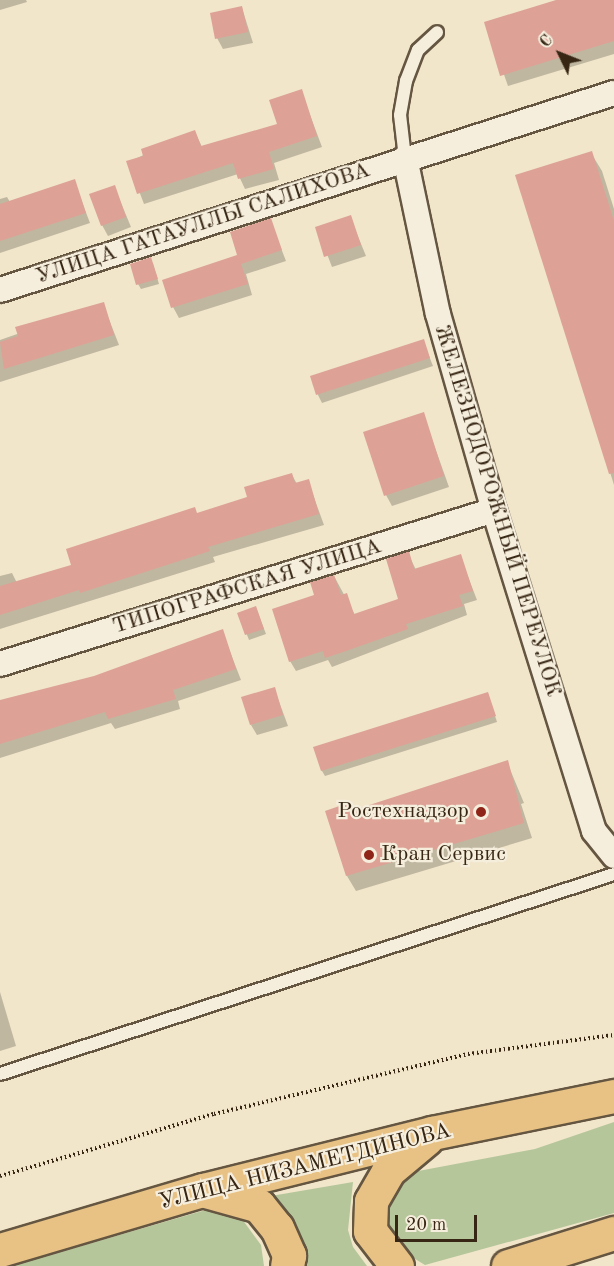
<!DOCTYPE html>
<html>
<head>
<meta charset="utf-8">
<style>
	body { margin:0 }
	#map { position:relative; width:614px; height:1266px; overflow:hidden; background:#f1e5ca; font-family:"Old Standard TT",serif }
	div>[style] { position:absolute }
	.green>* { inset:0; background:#b5c69b }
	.shadow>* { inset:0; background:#0003 }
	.building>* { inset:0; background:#dda196 }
	.path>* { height:4px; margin-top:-2px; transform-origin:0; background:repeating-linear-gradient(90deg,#362613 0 1.5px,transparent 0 4.5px) }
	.roads { filter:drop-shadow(2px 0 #655641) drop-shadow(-2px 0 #655641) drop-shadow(0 2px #655641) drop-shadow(0 -2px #655641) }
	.lane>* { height:12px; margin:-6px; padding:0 6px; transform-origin:6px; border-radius:6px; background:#f6eedd }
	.street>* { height:24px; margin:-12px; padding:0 12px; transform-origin:12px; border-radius:12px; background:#f6eedd }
	.primary>* { height:33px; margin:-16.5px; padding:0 16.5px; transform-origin:16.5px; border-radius:16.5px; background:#e8c285 }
	.dots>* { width:16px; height:16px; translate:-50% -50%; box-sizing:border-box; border:3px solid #f6eedd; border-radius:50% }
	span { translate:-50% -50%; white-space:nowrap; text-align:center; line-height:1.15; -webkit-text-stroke:4.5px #f6eedd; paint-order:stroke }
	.street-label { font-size:22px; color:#362613 }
	.poi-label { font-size:22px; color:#362613 }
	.right { translate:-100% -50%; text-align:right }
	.left { translate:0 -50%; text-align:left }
	.north { position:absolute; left:530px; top:24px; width:60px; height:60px; -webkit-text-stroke:4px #f6eedd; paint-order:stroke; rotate:313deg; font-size:16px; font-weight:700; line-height:24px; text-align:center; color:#362613 }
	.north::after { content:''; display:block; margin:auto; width:21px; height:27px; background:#362613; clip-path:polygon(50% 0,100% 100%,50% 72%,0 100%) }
	.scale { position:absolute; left:395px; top:1215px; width:82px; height:27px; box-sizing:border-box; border:3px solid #362613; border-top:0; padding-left:8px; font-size:18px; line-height:21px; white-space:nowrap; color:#362613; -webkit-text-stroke:4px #f6eedd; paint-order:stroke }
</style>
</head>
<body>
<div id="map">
	<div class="green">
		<i style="clip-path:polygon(614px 1122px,614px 1213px,425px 1265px,407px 1254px,386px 1225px,388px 1197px,413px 1172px,535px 1149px)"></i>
		<i style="clip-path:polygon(353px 1182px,348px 1230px,353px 1247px,367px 1266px,302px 1266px,296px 1229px,271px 1196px)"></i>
		<i style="clip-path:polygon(209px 1209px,242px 1219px,261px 1245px,264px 1266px,12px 1266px)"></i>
	</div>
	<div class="shadow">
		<i style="clip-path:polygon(0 0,26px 0,27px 2px,0 10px)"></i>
		<i style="clip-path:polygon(561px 0,614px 0,614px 54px,508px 86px,486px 23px)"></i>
		<i style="clip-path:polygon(242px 8px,253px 43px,223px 49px,217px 38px)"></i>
		<i style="clip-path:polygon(301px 91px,322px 147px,274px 163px,279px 180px,245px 189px,238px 174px,144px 204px,128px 162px,195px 132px,202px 147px,278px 125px)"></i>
		<i style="clip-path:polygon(591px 153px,602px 171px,614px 209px,614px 485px,517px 176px)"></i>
		<i style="clip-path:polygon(74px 181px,90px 223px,0 253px,0 199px,7px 197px,10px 202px)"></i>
		<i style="clip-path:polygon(114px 186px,131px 227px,108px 236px,102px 225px)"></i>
		<i style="clip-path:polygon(350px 217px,366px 256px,332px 267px,317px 228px)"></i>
		<i style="clip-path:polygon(270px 220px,286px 261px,246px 274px,252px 295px,179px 318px,173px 307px,239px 256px)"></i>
		<i style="clip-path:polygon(153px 264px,159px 284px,141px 289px,138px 284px)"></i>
		<i style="clip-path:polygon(103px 304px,119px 345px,0 382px,0 340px)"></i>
		<i style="clip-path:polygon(423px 341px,433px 366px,322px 403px,318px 395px,312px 377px)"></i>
		<i style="clip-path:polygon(423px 414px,449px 487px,392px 506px,386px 495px)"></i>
		<i style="clip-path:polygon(292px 475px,297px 484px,308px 481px,324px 525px,213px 557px,215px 562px,0 629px,0 576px,12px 573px,17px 583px,73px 566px,198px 514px,249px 498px)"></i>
		<i style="clip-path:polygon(408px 553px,416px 570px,460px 556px,477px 600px,464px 604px,467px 615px,332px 667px,328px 660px,296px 671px,290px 661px,316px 596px,334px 576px,355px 615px,400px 600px)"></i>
		<i style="clip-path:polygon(256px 608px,266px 634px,249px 640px,239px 614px)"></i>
		<i style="clip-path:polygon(222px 631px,241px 680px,178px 701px,180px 709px,115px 729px,111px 723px,0 758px,0 702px,95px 678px)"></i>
		<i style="clip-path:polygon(274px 688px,288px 726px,257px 735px,251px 725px)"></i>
		<i style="clip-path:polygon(488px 694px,497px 722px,325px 776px,322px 771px,315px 748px)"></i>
		<i style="clip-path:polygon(507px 762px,524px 803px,521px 804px,532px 838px,356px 891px,347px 876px,351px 804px,355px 811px)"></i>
		<i style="clip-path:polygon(0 992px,16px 1046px,0 1051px)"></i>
	</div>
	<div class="building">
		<i style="clip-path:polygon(556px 0,614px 0,614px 41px,500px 76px,484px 22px)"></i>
		<i style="clip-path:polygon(242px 6px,248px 32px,215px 39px,210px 13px)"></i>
		<i style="clip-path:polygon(302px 89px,317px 136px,269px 152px,274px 169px,238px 179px,233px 163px,137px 194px,126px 161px,143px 156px,141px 149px,195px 130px,201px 146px,277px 124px,269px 100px)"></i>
		<i style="clip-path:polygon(592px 151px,614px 221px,614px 473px,609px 474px,515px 175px)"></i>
		<i style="clip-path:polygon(75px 179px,86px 213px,0 241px,0 204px)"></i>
		<i style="clip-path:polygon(115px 185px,126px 217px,101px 226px,89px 194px)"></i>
		<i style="clip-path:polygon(351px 215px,361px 245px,324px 257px,315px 227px)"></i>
		<i style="clip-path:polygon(271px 218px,282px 250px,241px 264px,248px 284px,171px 308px,162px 280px,237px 255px,230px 232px)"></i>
		<i style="clip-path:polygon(151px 257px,158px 279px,136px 285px,130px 264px)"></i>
		<i style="clip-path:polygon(104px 302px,114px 335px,4px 369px,0 342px,18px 336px,15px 327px)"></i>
		<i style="clip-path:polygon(424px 339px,430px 358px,316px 395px,310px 376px)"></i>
		<i style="clip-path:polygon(424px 412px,444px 476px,384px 496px,363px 432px)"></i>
		<i style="clip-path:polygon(292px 473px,295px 483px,309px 479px,319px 514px,208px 547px,210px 551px,80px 593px,79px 590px,0 615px,0 586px,71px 565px,66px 549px,195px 507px,197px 513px,247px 497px,244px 487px)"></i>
		<i style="clip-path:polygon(409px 551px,414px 569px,461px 554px,473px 591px,459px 595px,463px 606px,406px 624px,408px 629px,346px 651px,325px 658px,323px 651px,289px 662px,272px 609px,314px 595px,310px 582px,334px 575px,341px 595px,347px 593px,354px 614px,398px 599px,386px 559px)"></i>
		<i style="clip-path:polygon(256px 606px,264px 629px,245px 635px,237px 613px)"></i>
		<i style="clip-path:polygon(223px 629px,236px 669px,173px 690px,176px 699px,108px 719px,105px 712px,0 744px,0 700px,94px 676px)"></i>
		<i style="clip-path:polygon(275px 687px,283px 715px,250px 725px,241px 697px)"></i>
		<i style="clip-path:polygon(488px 692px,496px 716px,321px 771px,313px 747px)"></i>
		<i style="clip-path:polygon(508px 760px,524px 823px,346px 876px,325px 811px,351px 802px,354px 810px)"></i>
	</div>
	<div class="path">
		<i style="left:0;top:1176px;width:223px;rotate:-16.2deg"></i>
		<i style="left:214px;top:1114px;width:261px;rotate:-13.3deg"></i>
		<i style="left:468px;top:1054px;width:147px;rotate:-7.4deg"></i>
	</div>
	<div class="roads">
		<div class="lane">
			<i style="left:405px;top:158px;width:43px;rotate:-96.6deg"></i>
			<i style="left:400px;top:115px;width:35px;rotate:-80deg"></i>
			<i style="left:406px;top:81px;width:33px;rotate:-69deg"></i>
			<i style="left:418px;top:50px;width:26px;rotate:-43deg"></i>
			<i style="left:0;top:1074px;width:646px;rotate:-18.04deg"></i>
		</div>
		<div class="street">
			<i style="left:405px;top:158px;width:159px;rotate:78.1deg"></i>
			<i style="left:438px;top:314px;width:204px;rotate:74.1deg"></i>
			<i style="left:494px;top:510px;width:336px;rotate:72.7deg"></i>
			<i style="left:594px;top:831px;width:32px;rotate:51deg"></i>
			<i style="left:0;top:290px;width:645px;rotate:-17.79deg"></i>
			<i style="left:0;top:664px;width:517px;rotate:-17.31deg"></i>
		</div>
		<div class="primary">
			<i style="left:206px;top:1191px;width:55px;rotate:15.8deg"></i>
			<i style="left:259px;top:1206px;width:28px;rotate:51deg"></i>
			<i style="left:277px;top:1228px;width:30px;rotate:66deg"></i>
			<i style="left:289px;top:1255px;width:11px;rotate:100deg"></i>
			<i style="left:0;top:1250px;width:212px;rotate:-16.5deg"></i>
			<i style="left:203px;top:1190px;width:236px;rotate:-14deg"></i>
			<i style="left:432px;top:1133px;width:186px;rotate:-11.5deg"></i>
			<i style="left:397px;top:1266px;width:44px;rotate:-127.6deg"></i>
			<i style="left:370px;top:1231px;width:30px;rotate:-88deg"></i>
			<i style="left:371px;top:1201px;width:34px;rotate:-60deg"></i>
			<i style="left:388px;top:1171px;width:50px;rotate:-40.1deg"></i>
			<i style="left:508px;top:1266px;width:111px;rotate:-17.3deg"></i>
		</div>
	</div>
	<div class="dots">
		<i style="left:481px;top:812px;background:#8f2418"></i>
		<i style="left:369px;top:855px;background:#8f2418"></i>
	</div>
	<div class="street-label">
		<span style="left:203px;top:224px;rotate:-18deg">УЛИЦА ГАТАУЛЛЫ САЛИХОВА</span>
		<span style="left:497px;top:511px;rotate:73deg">ЖЕЛЕЗНОДОРОЖНЫЙ ПЕРЕУЛОК</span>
		<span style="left:247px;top:587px;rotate:-17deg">ТИПОГРАФСКАЯ УЛИЦА</span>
		<span style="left:305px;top:1167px;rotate:-14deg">УЛИЦА НИЗАМЕТДИНОВА</span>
	</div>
	<div class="poi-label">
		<span class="right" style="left:469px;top:812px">Ростехнадзор</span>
		<span class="left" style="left:381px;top:855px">Кран Сервис</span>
	</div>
	<div class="north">С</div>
	<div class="scale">20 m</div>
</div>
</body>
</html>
